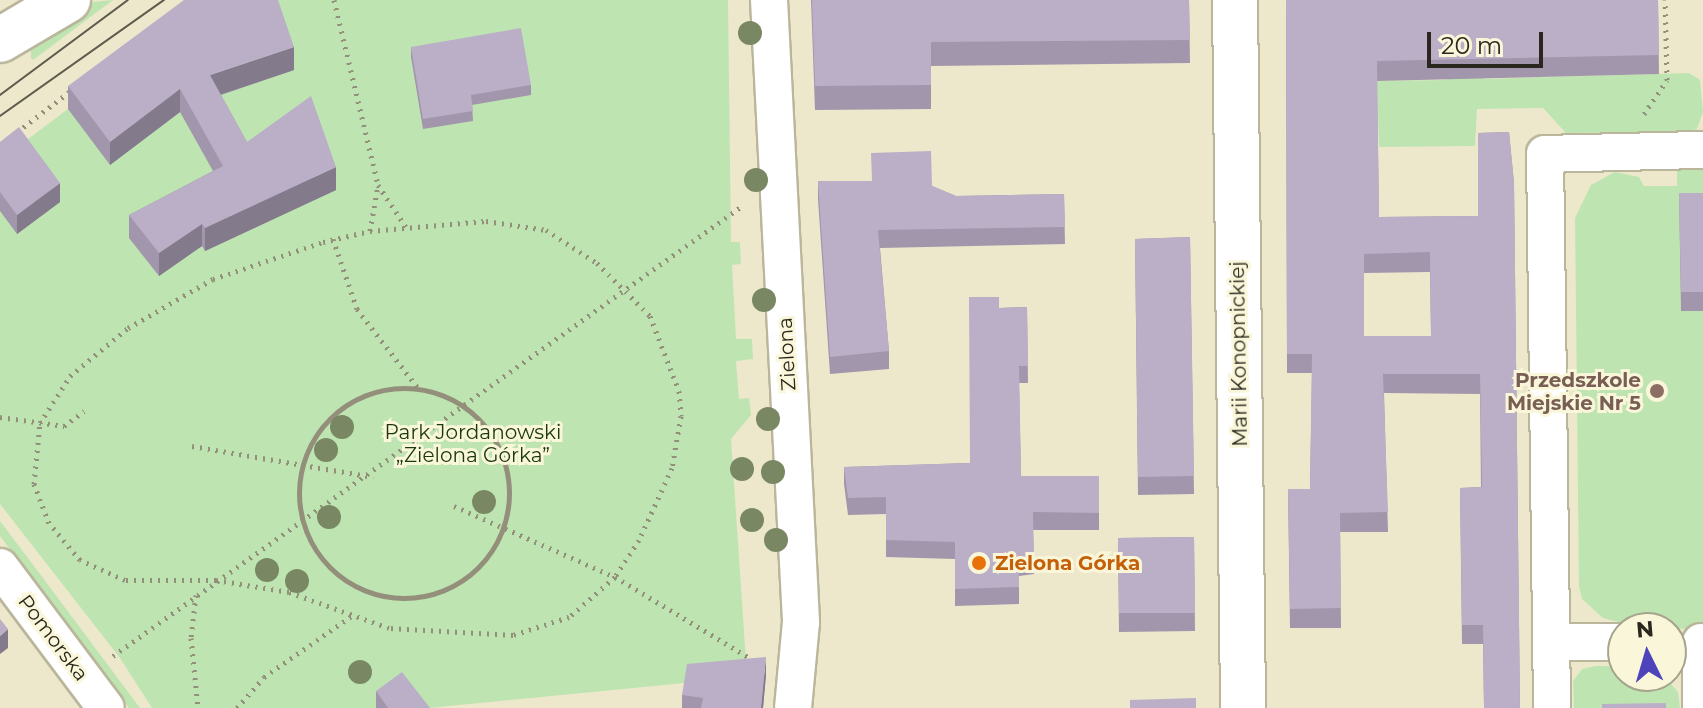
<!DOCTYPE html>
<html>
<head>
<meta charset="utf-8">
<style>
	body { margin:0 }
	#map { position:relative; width:1703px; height:708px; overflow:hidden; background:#ede8cc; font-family:Montserrat,sans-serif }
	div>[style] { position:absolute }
	.green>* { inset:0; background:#bee5b1 }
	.path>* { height:5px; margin-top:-2.5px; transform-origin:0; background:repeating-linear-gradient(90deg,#938f7b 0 2px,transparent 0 8px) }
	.path>.ring { margin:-2.5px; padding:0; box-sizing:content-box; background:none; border:5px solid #938f7b; border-radius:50% }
	.roads { filter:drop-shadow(2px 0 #bab69b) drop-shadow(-2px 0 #bab69b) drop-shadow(0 2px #bab69b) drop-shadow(0 -2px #bab69b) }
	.street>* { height:36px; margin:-18px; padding:0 18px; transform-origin:18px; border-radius:18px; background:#fff }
	.secondary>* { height:44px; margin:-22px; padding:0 22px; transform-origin:22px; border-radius:22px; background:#fff }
	.tram>* { height:2px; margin:-1px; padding:0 1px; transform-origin:1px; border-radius:1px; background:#5e5b4c }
	.trees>* { width:24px; height:24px; margin:-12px; border-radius:50%; background:#798863 }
	.wall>* { inset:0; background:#a196ab }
	.shaded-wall>* { inset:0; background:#837a8b }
	.building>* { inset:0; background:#bbaec7 }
	.dots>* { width:22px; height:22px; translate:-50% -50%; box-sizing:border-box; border:4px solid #faf6d9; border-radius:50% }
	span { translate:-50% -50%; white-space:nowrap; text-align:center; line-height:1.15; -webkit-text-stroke:6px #faf6d9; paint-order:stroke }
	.street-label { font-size:20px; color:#2a281e }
	.education-label { font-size:20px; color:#785e54; font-weight:700 }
	.right { translate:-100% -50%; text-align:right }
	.park-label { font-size:20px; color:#1a390d }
	.food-label { font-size:20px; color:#c56008; font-weight:700 }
	.left { translate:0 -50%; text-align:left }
	.north { position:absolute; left:1607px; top:612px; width:80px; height:80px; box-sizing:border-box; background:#faf6d9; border:2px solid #a7a48e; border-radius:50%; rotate:355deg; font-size:22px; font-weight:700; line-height:32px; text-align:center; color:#2a281e }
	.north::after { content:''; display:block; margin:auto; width:28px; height:36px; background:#4d43ba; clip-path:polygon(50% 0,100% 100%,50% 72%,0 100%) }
	.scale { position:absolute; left:1427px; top:32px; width:116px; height:36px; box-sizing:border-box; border:4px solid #2a281e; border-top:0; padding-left:10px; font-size:24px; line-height:28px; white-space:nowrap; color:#2a281e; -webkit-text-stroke:6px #faf6d9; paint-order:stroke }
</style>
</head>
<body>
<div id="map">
	<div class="green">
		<i style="clip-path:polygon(113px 0,33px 60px,31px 58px,31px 49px,93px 2px)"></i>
		<i style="clip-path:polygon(246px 0,728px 0,731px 242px,740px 242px,741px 264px,732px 265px,736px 339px,752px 339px,753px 359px,736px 361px,739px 399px,749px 398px,751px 415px,731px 439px,746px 661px,766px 675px,429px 708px,152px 708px,120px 658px,0 504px,0 160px,124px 67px)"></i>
		<i style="clip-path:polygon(1484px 70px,1485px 79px,1689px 73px,1700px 80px,1703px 112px,1697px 129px,1686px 132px,1566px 133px,1543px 108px,1477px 109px,1475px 146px,1379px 147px,1377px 81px,1445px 80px,1445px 72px)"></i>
		<i style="clip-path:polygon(1677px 168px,1703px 168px,1703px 629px,1641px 628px,1603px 618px,1582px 599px,1579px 586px,1575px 218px,1591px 185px,1615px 172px,1639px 177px,1644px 186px,1677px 186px)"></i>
		<i style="clip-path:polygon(0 521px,40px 574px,140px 708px,129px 708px,0 536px)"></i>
		<i style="clip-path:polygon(1596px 666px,1623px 666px,1623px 676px,1664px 676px,1678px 692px,1680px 708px,1574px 708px,1573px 681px,1582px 669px)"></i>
	</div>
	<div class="path">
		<i style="left:334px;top:0;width:190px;rotate:76.6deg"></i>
		<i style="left:378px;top:185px;width:50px;rotate:56.3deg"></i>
		<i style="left:1644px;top:114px;width:41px;rotate:-55.9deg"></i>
		<i style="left:1667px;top:80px;width:80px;rotate:-91.4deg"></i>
		<i style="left:17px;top:132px;width:69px;rotate:-37.4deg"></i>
		<i style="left:486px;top:221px;width:61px;rotate:8.5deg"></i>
		<i style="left:546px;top:230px;width:61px;rotate:32.9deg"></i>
		<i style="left:597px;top:263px;width:75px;rotate:45deg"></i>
		<i style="left:650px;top:316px;width:80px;rotate:68.9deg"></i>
		<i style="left:679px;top:391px;width:25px;rotate:85deg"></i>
		<i style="left:681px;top:416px;width:53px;rotate:99.8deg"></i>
		<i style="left:672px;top:468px;width:79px;rotate:114.6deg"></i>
		<i style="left:639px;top:540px;width:44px;rotate:123deg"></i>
		<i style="left:615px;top:577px;width:61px;rotate:139deg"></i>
		<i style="left:569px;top:617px;width:59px;rotate:162.2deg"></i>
		<i style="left:513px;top:635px;width:124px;rotate:-176.8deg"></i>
		<i style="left:389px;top:628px;width:106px;rotate:-160.2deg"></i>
		<i style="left:289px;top:592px;width:74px;rotate:-170.7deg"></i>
		<i style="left:216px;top:580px;width:91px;rotate:180deg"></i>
		<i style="left:125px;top:580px;width:49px;rotate:-156deg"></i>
		<i style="left:80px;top:560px;width:48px;rotate:-130deg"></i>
		<i style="left:49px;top:523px;width:42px;rotate:-111deg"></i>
		<i style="left:34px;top:484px;width:61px;rotate:-84.4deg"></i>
		<i style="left:40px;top:423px;width:56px;rotate:-57.4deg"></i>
		<i style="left:70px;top:376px;width:75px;rotate:-39.6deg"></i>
		<i style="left:128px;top:328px;width:98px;rotate:-30deg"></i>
		<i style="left:213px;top:279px;width:116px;rotate:-18.6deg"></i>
		<i style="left:323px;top:242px;width:48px;rotate:-13.2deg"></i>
		<i style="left:370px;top:231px;width:116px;rotate:-4.9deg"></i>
		<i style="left:370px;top:231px;width:47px;rotate:-80.1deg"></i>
		<i style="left:333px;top:239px;width:74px;rotate:71.1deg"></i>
		<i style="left:357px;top:309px;width:100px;rotate:52.3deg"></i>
		<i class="ring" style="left:299px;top:388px;width:205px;height:205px"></i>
		<i style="left:0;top:417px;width:65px;rotate:8deg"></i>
		<i style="left:64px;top:426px;width:25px;rotate:-37deg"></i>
		<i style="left:192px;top:446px;width:184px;rotate:9.7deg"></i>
		<i style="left:454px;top:506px;width:176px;rotate:23.8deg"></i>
		<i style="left:615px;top:577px;width:163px;rotate:31deg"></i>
		<i style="left:196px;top:595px;width:43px;rotate:96.6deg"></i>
		<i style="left:191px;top:638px;width:70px;rotate:84.3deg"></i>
		<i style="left:113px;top:656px;width:773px;rotate:-35.58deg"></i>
		<i style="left:237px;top:708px;width:41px;rotate:-48.9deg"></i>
		<i style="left:264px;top:677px;width:108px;rotate:-34.9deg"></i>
	</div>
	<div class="roads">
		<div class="street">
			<i style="left:769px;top:0;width:623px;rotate:87.05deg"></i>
			<i style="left:801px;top:622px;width:86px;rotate:95.3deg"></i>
			<i style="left:0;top:567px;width:176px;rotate:53.1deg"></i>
			<i style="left:1551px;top:642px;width:72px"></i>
			<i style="left:1701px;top:642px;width:66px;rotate:90deg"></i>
			<i style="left:1552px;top:708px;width:554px;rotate:-90.72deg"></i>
			<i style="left:1545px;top:154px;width:158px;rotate:-1.5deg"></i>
		</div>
		<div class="secondary">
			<i style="left:1235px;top:0;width:708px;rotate:89.35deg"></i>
			<i style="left:0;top:40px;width:79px;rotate:-30.5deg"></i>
		</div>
	</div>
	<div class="tram">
		<i style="left:0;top:95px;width:159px;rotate:-36.6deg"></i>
		<i style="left:0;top:116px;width:201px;rotate:-35.3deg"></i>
	</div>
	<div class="trees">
		<i style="left:750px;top:33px"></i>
		<i style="left:756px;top:180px"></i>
		<i style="left:764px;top:300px"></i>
		<i style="left:768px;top:419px"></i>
		<i style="left:342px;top:427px"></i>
		<i style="left:326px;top:450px"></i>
		<i style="left:742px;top:469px"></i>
		<i style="left:773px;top:472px"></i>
		<i style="left:484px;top:502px"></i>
		<i style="left:329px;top:517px"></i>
		<i style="left:752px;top:520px"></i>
		<i style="left:776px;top:540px"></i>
		<i style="left:267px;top:570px"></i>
		<i style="left:297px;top:581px"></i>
		<i style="left:360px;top:672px"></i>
	</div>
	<div class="wall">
		<i style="clip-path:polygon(811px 0,1189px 0,1190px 63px,931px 66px,931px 109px,815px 110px)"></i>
		<i style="clip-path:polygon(evenodd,1286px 0,1658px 0,1659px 74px,1377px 81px,1379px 217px,1478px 216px,1478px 133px,1509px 132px,1514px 183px,1520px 708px,1484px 708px,1483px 644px,1462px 644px,1460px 488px,1481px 487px,1480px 394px,1384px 393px,1388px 532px,1340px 532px,1341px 628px,1290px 628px,1288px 489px,1310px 489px,1312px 373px,1287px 373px,1286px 0,1430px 272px,1431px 336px,1364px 336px,1364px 273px,1430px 272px)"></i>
		<i style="clip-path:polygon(411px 47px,531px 85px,531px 95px,472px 105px,473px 121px,423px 129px,411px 57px)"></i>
		<i style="clip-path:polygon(294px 70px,221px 95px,247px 142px,336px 190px,205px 251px,202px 246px,159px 276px,129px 238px,129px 215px,213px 171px,180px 112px,110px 165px,68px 109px,68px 86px)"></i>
		<i style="clip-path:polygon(0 142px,60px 202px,17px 234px,0 211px)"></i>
		<i style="clip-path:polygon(818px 181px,932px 186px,956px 196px,1064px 194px,1065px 244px,880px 248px,889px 351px,889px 369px,830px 374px,818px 199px)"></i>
		<i style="clip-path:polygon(1679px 193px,1703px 193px,1703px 311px,1681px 311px)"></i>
		<i style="clip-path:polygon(1190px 237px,1194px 494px,1138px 495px,1135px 239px)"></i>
		<i style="clip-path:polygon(1027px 307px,1028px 383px,1019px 383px,1021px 476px,1099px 476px,1099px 530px,1033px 530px,1034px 574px,1019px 576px,1019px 604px,955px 606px,955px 559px,886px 557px,886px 514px,848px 515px,844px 484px,844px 467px,970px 463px,999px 308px)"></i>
		<i style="clip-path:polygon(1194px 537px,1195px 631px,1119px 632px,1118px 538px)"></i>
		<i style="clip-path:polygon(766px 675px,763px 708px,682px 708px,682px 695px)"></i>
		<i style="clip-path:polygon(376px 691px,430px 708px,376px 708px)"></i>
	</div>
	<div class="shaded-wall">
		<i style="clip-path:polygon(294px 47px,294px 70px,210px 98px,210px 75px)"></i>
		<i style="clip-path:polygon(180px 89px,180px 112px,110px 165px,110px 142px)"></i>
		<i style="clip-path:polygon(336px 167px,336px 190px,205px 251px,205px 228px)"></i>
		<i style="clip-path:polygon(60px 183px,60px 202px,17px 234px,17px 215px)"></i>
		<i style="clip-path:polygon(202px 224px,202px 246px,159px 276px,159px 253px)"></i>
		<i style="clip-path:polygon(8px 629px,8px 648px,0 654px,0 636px)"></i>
		<i style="clip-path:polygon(766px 657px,766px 675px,763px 708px,761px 708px)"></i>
	</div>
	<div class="building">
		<i style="clip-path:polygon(184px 0,278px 0,294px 47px,210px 75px,247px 142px,311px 96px,336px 167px,205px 228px,202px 224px,159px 253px,129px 215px,223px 166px,180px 89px,110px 142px,68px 86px)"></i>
		<i style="clip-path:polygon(812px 0,1189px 0,1190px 40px,931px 42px,931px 85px,815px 86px)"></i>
		<i style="clip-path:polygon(evenodd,1286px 0,1658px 0,1659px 55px,1377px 61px,1379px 217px,1478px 216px,1478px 133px,1509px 132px,1514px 183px,1520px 708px,1484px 708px,1483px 625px,1462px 625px,1460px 488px,1482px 487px,1480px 374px,1383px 374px,1388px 512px,1340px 513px,1341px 608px,1290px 609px,1288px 489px,1310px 489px,1312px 354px,1287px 354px,1286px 0,1430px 252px,1431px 336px,1364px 336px,1364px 254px,1430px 252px)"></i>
		<i style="clip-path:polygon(521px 28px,531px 85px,471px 95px,473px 111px,423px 119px,411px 47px)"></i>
		<i style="clip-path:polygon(19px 127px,60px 183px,17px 215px,0 192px,0 142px)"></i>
		<i style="clip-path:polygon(931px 151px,932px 186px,956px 196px,1064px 194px,1065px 227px,878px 230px,889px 351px,830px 357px,818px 181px,872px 181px,871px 153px)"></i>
		<i style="clip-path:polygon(1679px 193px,1703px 193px,1703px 292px,1681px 292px)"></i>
		<i style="clip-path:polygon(1190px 237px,1194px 476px,1138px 477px,1135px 239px)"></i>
		<i style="clip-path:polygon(969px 297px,999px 297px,999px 308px,1027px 307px,1028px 366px,1019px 366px,1021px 476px,1099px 476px,1099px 513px,1033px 512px,1034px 557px,1019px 559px,1019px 587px,955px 589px,955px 542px,886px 540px,886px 497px,848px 498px,844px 467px,970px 463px)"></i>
		<i style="clip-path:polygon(1194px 537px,1195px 613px,1119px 613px,1118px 538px)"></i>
		<i style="clip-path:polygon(0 619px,8px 629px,0 636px)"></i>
		<i style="clip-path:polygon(766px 657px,761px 708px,701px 708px,703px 698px,682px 695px,687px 664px)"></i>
		<i style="clip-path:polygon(402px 672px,430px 708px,388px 708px,376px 691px)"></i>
		<i style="clip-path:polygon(1196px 698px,1196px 708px,1130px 708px,1130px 700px)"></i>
		<i style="clip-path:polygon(1666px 703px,1666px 708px,1602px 708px,1602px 704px)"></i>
	</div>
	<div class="dots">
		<i style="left:1657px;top:391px;background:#8d6e63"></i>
		<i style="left:979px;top:563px;background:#e8710a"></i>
	</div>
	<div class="street-label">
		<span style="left:787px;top:354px;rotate:-93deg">Zielona</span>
		<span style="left:1239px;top:354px;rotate:-91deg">Marii Konopnickiej</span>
		<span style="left:53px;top:638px;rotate:53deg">Pomorska</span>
	</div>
	<div class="education-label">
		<span class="right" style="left:1641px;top:392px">Przedszkole<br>Miejskie Nr 5</span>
	</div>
	<div class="park-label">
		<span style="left:473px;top:444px">Park Jordanowski<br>„Zielona Górka”</span>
	</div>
	<div class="food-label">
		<span class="left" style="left:995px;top:563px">Zielona Górka</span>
	</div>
	<div class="north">N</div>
	<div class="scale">20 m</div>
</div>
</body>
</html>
